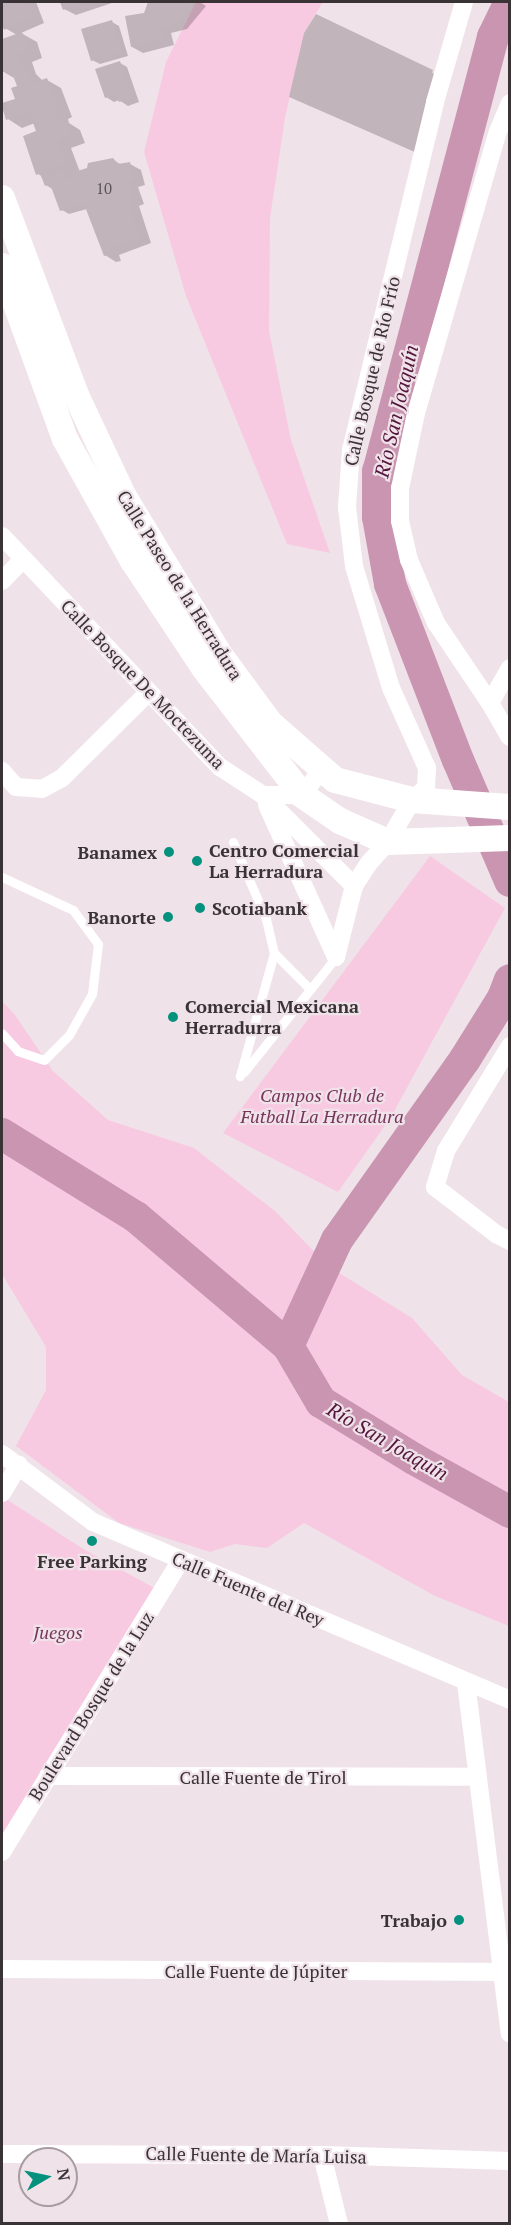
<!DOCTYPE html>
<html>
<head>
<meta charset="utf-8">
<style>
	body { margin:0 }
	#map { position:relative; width:511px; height:2225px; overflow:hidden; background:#f0e2e9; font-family:"PT Serif",serif }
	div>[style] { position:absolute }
	.green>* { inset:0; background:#f8cae2 }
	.shadow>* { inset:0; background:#0003 }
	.river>* { height:32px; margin:-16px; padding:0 16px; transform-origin:16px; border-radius:16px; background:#c995b1 }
	.building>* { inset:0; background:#c2b4bb }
	.lane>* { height:9px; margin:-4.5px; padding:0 4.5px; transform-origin:4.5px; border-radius:4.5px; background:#fff }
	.street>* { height:18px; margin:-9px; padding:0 9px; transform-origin:9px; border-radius:9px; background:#fff }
	.secondary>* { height:26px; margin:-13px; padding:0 13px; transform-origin:13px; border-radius:13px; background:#fff }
	.dots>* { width:16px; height:16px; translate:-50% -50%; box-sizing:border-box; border:3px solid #f0e2e9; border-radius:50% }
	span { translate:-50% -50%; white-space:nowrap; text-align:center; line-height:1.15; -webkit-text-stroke:4.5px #f0e2e9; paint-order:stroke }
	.number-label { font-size:15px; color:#5b5357 }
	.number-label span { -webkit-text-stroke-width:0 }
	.street-label { font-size:18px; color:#393336 }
	.poi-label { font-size:18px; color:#393336; font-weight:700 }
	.left { translate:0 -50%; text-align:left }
	.right { translate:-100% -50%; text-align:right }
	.park-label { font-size:18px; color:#76355c; font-style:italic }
	.water-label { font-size:20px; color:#53153c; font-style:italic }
	.frame { position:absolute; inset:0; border:3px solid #393336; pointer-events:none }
	.north { position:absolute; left:18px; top:2147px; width:60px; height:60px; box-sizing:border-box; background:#f0e2e9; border:2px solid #a79ca1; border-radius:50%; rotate:81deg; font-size:16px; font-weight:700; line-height:24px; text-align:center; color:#393336 }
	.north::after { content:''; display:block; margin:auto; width:21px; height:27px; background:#04927e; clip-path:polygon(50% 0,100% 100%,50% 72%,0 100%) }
</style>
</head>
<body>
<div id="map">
	<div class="green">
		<i style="clip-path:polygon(196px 2px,323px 2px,304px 33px,285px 118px,270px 218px,269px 331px,291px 440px,330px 553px,287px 544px,186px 296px,144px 152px,166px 62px)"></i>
		<i style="clip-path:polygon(430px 856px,505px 908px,391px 1117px,338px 1192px,223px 1133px)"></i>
		<i style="clip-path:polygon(2px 1001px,15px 1015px,53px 1071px,108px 1120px,194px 1148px,276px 1212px,328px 1266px,412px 1318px,462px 1375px,509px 1402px,509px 1626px,435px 1596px,304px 1523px,267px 1548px,235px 1544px,210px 1552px,119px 1523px,16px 1446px,46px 1390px,46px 1347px,2px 1274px)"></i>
		<i style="clip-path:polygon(3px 1497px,85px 1550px,158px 1590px,2px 1845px)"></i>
	</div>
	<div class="shadow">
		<i style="clip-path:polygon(2px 2px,36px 2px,44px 23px,21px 33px,37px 42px,42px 58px,32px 62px,36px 74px,43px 81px,47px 80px,61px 88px,72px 117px,68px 119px,69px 123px,80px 130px,85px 143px,71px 148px,80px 172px,113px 160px,122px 165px,130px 164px,141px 170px,145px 185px,138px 187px,144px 204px,139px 206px,151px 243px,119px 255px,121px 261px,116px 262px,105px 255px,87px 209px,69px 214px,62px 210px,54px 190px,46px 185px,43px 177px,38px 174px,38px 132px,35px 123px,22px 128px,8px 119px,17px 100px,18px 87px,14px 78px,2px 71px,2px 41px,17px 35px,5px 28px,2px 29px)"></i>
		<i style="clip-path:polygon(62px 2px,115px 2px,76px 15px,64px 9px)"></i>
		<i style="clip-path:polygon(150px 2px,200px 2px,206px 6px,187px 29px,171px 33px,174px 45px,143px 53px,132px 47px)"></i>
		<i style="clip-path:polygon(316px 16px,447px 80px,426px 157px,291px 97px)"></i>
		<i style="clip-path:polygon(112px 22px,119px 26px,128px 56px,100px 64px,92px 60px)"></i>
		<i style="clip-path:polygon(120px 63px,127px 67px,139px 102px,128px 106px,119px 100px,114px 102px,106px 97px)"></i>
	</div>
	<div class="river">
		<i style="left:510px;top:2px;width:39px;rotate:116deg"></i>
		<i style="left:493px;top:37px;width:449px;rotate:104.8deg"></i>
		<i style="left:378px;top:471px;width:46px;rotate:90deg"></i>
		<i style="left:378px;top:517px;width:68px;rotate:79.8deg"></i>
		<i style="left:390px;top:584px;width:189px;rotate:68.9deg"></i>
		<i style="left:458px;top:760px;width:132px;rotate:66.7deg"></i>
		<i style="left:2px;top:1134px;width:158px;rotate:31.8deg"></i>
		<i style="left:136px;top:1217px;width:199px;rotate:40.3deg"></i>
		<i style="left:288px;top:1346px;width:65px;rotate:59.5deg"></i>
		<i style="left:321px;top:1402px;width:109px;rotate:31.5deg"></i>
		<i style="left:414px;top:1459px;width:110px;rotate:28.9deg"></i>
		<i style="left:288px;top:1346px;width:117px;rotate:-65.2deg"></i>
		<i style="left:337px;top:1240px;width:222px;rotate:-54.7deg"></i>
		<i style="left:465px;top:1059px;width:72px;rotate:-58.1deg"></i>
		<i style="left:503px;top:998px;width:19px;rotate:-69deg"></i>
	</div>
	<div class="building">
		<i style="clip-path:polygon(2px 2px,28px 2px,33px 16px,4px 30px)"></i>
		<i style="clip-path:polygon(60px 2px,85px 2px,63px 10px)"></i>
		<i style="clip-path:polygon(148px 2px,193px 2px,176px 24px,161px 27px,163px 39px,131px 47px,125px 16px,144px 13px)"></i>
		<i style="clip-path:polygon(316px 14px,433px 70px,411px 150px,289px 97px,304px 33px)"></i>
		<i style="clip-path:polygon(112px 20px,121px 52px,91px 61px,81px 29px)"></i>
		<i style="clip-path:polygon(22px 32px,29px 50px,18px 54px,24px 69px,27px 67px,33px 83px,47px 78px,58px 109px,54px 111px,58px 122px,66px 120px,71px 135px,58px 140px,66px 164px,36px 175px,23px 136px,36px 131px,29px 112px,6px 120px,2px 107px,2px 103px,15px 99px,11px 88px,17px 86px,10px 67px,2px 70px,2px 39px)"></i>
		<i style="clip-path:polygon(120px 61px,132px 98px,119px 102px,116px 95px,105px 98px,95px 69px)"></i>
		<i style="clip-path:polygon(113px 158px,118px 164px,130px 162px,134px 179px,128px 181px,133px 198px,128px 199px,140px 236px,109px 249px,111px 254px,104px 256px,84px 204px,60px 211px,50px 184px,45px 186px,41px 176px,63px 169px,67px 180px,73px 179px,71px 173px,87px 168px,88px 163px)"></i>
	</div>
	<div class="lane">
		<i style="left:233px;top:842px;width:84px;rotate:66.8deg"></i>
		<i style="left:266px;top:919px;width:35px;rotate:77deg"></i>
		<i style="left:274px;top:953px;width:128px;rotate:105.5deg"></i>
		<i style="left:2px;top:877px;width:78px;rotate:24.9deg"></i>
		<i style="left:73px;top:910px;width:42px;rotate:53.7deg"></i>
		<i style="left:98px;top:944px;width:50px;rotate:96.8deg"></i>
		<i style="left:92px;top:994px;width:47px;rotate:119.3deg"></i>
		<i style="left:69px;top:1035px;width:35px;rotate:135deg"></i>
		<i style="left:44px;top:1060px;width:28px;rotate:-161deg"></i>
		<i style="left:18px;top:1051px;width:24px;rotate:-132deg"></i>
		<i style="left:274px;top:953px;width:51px;rotate:45deg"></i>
		<i style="left:244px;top:1072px;width:147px;rotate:-51.3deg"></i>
	</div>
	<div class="street">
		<i style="left:510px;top:103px;width:30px;rotate:113deg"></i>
		<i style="left:498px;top:131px;width:294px;rotate:106.2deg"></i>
		<i style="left:416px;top:413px;width:77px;rotate:102deg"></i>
		<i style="left:400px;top:488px;width:33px;rotate:90deg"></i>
		<i style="left:400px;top:521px;width:40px;rotate:77deg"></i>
		<i style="left:409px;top:560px;width:69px;rotate:66.8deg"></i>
		<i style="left:436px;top:623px;width:97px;rotate:56deg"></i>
		<i style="left:490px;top:703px;width:39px;rotate:60deg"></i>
		<i style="left:2px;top:536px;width:318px;rotate:46.7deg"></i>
		<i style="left:220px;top:767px;width:51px;rotate:33.1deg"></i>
		<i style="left:263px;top:795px;width:129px;rotate:45deg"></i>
		<i style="left:2px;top:581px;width:30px;rotate:-46deg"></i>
		<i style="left:490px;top:703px;width:40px;rotate:-60.3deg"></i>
		<i style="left:2px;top:771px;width:21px;rotate:49deg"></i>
		<i style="left:16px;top:787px;width:26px;rotate:4deg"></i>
		<i style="left:42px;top:789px;width:23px;rotate:-29deg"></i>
		<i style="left:62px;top:778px;width:122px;rotate:-44.7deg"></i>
		<i style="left:263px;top:795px;width:39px"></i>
		<i style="left:302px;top:795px;width:33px;rotate:-52deg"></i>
		<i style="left:267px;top:805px;width:167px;rotate:65.6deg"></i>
		<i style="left:336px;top:957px;width:73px;rotate:-75.8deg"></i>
		<i style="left:354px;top:886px;width:27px;rotate:-57deg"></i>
		<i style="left:369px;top:863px;width:28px;rotate:-48deg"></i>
		<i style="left:388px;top:842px;width:48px;rotate:-60.3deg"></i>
		<i style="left:412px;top:800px;width:18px;rotate:-41deg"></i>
		<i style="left:426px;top:788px;width:20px;rotate:-87deg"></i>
		<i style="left:427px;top:768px;width:88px;rotate:-114.2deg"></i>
		<i style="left:391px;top:688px;width:127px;rotate:-106.9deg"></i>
		<i style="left:354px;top:566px;width:59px;rotate:-96.8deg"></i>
		<i style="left:347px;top:507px;width:57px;rotate:-86deg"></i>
		<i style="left:351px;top:450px;width:358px;rotate:-76.4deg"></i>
		<i style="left:435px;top:102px;width:104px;rotate:-73.8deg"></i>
		<i style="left:510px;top:1046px;width:123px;rotate:121.4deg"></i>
		<i style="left:446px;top:1151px;width:38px;rotate:107deg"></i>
		<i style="left:435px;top:1187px;width:77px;rotate:37.6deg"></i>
		<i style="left:496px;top:1234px;width:16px;rotate:27deg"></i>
		<i style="left:2px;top:1454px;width:114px;rotate:36.8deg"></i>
		<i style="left:93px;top:1522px;width:453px;rotate:23.1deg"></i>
		<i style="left:2px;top:1493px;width:33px;rotate:-59deg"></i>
		<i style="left:466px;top:1682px;width:354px;rotate:82.9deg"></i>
		<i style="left:48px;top:1776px;width:430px;rotate:0.1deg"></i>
		<i style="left:2px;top:1852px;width:342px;rotate:-58.5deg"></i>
		<i style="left:2px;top:1969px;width:508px;rotate:0.34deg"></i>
		<i style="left:2px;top:2154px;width:320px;rotate:0.2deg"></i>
		<i style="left:322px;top:2155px;width:188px;rotate:1.8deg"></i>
		<i style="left:322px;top:2155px;width:71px;rotate:76.2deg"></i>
	</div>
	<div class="secondary">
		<i style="left:2px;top:198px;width:210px;rotate:69.4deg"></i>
		<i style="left:76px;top:395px;width:110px;rotate:64.8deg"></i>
		<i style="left:123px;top:495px;width:187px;rotate:58.8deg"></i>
		<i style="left:220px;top:655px;width:84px;rotate:53.7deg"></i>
		<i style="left:270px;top:723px;width:86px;rotate:41.2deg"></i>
		<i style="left:335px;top:780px;width:80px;rotate:14.6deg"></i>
		<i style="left:412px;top:800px;width:98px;rotate:4.1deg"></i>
		<i style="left:2px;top:266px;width:184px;rotate:70deg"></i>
		<i style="left:65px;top:439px;width:140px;rotate:60.9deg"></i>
		<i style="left:133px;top:561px;width:128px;rotate:56.4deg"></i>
		<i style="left:204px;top:668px;width:160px;rotate:52.3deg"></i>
		<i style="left:302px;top:795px;width:46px;rotate:34.4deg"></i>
		<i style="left:340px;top:821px;width:52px;rotate:23.6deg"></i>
		<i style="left:388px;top:842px;width:122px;rotate:-1.9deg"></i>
	</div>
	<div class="dots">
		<i style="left:169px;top:852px;background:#04927e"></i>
		<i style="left:197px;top:861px;background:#04927e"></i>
		<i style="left:200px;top:908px;background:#04927e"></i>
		<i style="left:168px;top:917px;background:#04927e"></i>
		<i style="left:173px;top:1017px;background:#04927e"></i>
		<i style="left:92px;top:1541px;background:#04927e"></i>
		<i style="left:459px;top:1920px;background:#04927e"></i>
	</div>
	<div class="number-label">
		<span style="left:104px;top:189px">10</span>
	</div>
	<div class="street-label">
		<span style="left:372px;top:371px;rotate:-77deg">Calle Bosque de Río Frío</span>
		<span style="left:180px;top:585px;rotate:58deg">Calle Paseo de la Herradura</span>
		<span style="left:143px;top:684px;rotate:46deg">Calle Bosque De Moctezuma</span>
		<span style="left:248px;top:1589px;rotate:23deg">Calle Fuente del Rey</span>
		<span style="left:91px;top:1706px;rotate:-58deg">Boulevard Bosque de la Luz</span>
		<span style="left:263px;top:1777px">Calle Fuente de Tirol</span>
		<span style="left:256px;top:1971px">Calle Fuente de Júpiter</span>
		<span style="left:256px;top:2155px;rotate:1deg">Calle Fuente de María Luisa</span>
	</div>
	<div class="poi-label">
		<span class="left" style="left:209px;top:861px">Centro Comercial<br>La Herradura</span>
		<span class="right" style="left:157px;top:852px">Banamex</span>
		<span class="left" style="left:212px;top:908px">Scotiabank</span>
		<span class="right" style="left:156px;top:917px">Banorte</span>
		<span class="left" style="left:185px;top:1017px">Comercial Mexicana<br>Herradurra</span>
		<span style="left:92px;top:1561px">Free Parking</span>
		<span class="right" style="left:447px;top:1920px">Trabajo</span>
	</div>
	<div class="park-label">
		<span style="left:322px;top:1106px">Campos Club de<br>Futball La Herradura</span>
		<span style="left:58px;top:1632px">Juegos</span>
	</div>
	<div class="water-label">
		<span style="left:396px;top:411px;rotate:-77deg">Río San Joaquín</span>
		<span style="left:388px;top:1441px;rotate:30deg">Río San Joaquín</span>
	</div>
	<div class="frame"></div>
	<div class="north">N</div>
</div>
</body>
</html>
